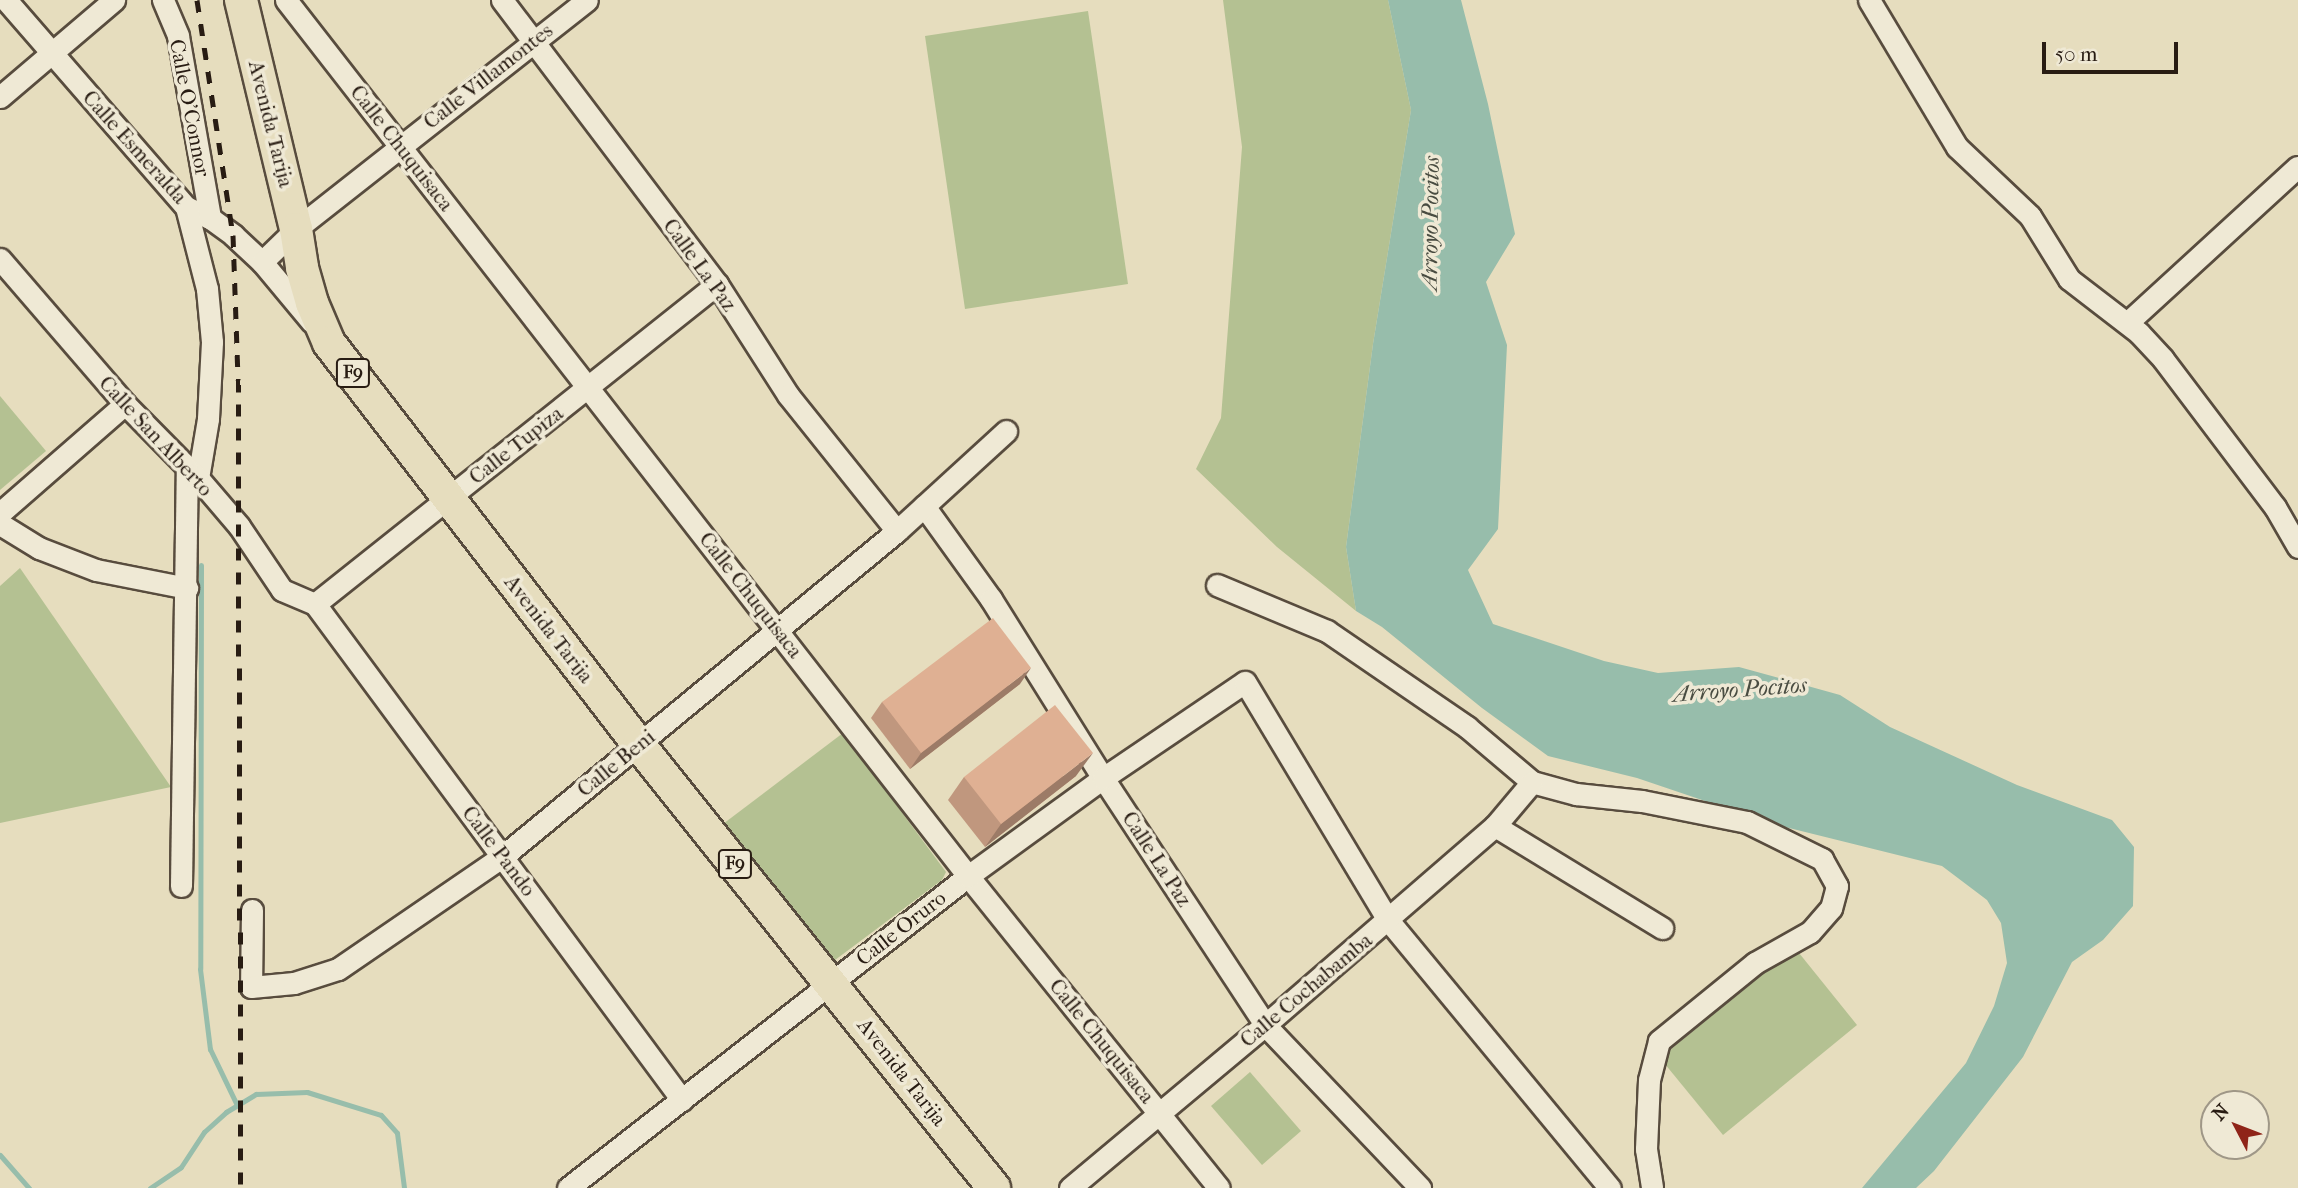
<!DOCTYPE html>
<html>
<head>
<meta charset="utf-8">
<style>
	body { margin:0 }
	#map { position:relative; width:2298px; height:1188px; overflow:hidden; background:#e6ddbe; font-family:"IM FELL French Canon",serif }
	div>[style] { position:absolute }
	.green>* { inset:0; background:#b4c192 }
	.water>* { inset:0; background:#97bdab }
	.stream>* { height:5px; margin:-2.5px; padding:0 2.5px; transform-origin:2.5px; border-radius:2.5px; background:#97bdab }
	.roads { filter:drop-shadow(2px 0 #584c3e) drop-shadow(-2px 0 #584c3e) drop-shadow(0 2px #584c3e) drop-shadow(0 -2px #584c3e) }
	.minor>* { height:21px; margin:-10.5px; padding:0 10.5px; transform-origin:10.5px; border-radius:10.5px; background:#efe9d5 }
	.highway>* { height:32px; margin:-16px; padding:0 16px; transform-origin:16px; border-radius:16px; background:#e6ddbe }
	.rail>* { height:5px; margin-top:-2.5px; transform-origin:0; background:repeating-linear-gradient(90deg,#281c13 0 12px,transparent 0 24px) }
	.wall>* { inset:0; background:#c0977e }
	.shaded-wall>* { inset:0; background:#9c7b67 }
	.building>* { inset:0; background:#dfb093 }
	span { translate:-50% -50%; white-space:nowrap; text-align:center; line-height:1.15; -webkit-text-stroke:7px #efe9d5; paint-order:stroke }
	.shield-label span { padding:2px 5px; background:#efe9d5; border:2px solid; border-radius:5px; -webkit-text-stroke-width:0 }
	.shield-label { font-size:19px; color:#281c13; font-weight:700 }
	.street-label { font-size:21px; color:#281c13 }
	.water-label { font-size:23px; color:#494c41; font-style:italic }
	.north { position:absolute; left:2200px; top:1090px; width:70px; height:70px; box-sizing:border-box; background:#efe9d5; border:2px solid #9f9787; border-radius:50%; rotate:312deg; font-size:19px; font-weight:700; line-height:28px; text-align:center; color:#281c13 }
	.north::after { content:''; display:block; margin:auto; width:24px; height:32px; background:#8f2418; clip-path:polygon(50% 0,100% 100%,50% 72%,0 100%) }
	.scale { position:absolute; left:2042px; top:42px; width:136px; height:32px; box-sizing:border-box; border:4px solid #281c13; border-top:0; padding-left:9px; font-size:21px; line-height:24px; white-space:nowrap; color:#281c13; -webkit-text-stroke:5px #efe9d5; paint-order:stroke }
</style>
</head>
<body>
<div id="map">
	<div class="green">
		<i style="clip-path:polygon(1223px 0,1388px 0,1411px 110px,1373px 344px,1346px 547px,1356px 611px,1277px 547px,1196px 469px,1221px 418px,1242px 147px)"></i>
		<i style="clip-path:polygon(1088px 11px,1128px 284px,965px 309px,925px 36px)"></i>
		<i style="clip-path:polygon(0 396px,46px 451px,0 490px)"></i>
		<i style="clip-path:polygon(20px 568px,171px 787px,0 823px,0 586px)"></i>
		<i style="clip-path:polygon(843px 733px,946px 872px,942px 880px,831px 963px,719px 827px)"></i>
		<i style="clip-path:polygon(1795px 948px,1857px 1025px,1723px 1135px,1660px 1058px)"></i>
		<i style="clip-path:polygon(1250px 1072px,1301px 1131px,1262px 1165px,1211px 1106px)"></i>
	</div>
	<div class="water">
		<i style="clip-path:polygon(1388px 0,1461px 0,1488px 104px,1515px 234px,1486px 282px,1507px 345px,1498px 529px,1468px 570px,1493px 624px,1604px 661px,1658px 673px,1739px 667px,1840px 695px,1890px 727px,2017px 785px,2112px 820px,2134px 847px,2133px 906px,2103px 940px,2072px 962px,2023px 1057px,1934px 1171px,1916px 1188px,1862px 1188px,1966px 1063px,1994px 1006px,2007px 963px,2001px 923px,1987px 900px,1942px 866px,1773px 824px,1637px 778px,1548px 756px,1482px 708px,1382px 627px,1356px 611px,1346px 547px,1373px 344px,1411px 110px)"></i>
	</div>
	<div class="stream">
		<i style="left:201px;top:565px;width:404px;rotate:90.1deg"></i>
		<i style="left:200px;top:969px;width:81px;rotate:82.9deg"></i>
		<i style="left:210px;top:1049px;width:62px;rotate:64.3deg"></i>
		<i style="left:0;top:1155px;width:44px;rotate:48.7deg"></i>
		<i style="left:150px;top:1188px;width:37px;rotate:-34deg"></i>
		<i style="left:181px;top:1167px;width:42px;rotate:-56.7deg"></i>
		<i style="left:204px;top:1132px;width:30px;rotate:-42deg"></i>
		<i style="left:226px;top:1112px;width:35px;rotate:-31deg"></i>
		<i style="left:256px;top:1094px;width:51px;rotate:-2.2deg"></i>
		<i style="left:307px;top:1092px;width:77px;rotate:17.3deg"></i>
		<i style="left:381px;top:1115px;width:24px;rotate:48deg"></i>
		<i style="left:397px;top:1133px;width:55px;rotate:82.7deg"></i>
	</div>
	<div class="roads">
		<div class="minor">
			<i style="left:6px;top:0;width:274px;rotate:49deg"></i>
			<i style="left:186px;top:207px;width:26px;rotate:25deg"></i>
			<i style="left:210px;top:218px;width:29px;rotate:36deg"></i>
			<i style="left:233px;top:235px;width:40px;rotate:43deg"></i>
			<i style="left:262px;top:262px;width:78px;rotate:50.2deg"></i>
			<i style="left:163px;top:0;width:39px;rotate:67deg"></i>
			<i style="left:178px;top:36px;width:185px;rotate:80deg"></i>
			<i style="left:286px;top:0;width:1110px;rotate:52.1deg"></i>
			<i style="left:968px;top:876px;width:400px;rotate:51.2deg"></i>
			<i style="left:502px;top:0;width:356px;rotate:52.9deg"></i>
			<i style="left:717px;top:284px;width:132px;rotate:57.4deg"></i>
			<i style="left:788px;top:395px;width:174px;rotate:51.3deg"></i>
			<i style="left:1869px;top:0;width:171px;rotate:59.1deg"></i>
			<i style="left:1957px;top:147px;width:100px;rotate:43.4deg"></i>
			<i style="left:2030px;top:216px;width:74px;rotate:58.2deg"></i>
			<i style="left:2069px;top:279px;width:88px;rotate:37.6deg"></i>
			<i style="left:2139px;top:333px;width:35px;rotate:47deg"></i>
			<i style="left:2163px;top:359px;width:186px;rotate:52.9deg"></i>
			<i style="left:2275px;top:507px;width:46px;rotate:60.1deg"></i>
			<i style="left:0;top:97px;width:150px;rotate:-40.4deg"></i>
			<i style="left:186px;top:207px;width:85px;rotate:75.6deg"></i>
			<i style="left:207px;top:289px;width:53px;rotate:84.6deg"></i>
			<i style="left:212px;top:342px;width:77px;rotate:93deg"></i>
			<i style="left:208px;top:419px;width:60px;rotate:99.6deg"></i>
			<i style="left:0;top:259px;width:191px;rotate:49.2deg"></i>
			<i style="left:125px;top:404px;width:104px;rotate:45.4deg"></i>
			<i style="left:198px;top:478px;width:63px;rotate:49.5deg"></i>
			<i style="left:239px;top:526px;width:77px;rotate:56.1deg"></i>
			<i style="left:282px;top:590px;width:36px;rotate:23deg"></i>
			<i style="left:262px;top:262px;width:47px;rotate:-44.1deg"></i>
			<i style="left:296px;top:229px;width:370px;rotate:-38.2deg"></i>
			<i style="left:2127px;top:323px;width:231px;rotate:-42.5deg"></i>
			<i style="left:924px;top:506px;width:115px;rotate:54.2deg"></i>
			<i style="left:991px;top:599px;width:211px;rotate:58deg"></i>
			<i style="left:1103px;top:778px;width:295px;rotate:56.7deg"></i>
			<i style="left:1265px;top:1025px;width:225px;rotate:46.4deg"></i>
			<i style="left:0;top:513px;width:166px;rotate:-41.1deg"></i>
			<i style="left:0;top:524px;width:46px;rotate:31.6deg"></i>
			<i style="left:39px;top:548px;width:61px;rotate:21.1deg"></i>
			<i style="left:96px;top:570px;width:93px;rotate:11.2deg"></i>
			<i style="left:1217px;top:585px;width:119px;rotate:22.7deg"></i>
			<i style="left:1327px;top:631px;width:170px;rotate:34.4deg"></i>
			<i style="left:1467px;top:727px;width:85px;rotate:40.2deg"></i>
			<i style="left:1532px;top:782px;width:46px;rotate:15.3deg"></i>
			<i style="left:1576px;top:794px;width:66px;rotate:6.1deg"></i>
			<i style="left:1642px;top:801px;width:107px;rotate:11.3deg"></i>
			<i style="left:1747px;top:822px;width:84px;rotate:26.3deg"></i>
			<i style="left:1822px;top:859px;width:31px;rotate:61deg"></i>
			<i style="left:1837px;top:886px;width:23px;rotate:105deg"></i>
			<i style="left:1831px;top:908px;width:32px;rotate:131deg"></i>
			<i style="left:1810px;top:932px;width:63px;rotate:150.6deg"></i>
			<i style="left:1755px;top:963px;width:124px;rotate:140.9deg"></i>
			<i style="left:1659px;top:1041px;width:40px;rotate:104.4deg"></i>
			<i style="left:1649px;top:1080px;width:69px;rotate:92.5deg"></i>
			<i style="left:1646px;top:1149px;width:39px;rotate:81deg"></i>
			<i style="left:315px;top:604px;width:617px;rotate:53.5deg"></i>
			<i style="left:315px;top:604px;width:514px;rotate:-38.52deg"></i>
			<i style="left:1495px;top:826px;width:196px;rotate:31.4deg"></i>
			<i style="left:181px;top:886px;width:418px;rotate:-89.2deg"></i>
			<i style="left:252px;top:910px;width:77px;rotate:90.7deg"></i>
			<i style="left:251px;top:987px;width:43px;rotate:-5.3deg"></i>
			<i style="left:294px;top:983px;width:46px;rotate:-17.7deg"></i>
			<i style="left:338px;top:969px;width:200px;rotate:-34.4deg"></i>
			<i style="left:503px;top:856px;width:511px;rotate:-39.52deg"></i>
			<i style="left:897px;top:531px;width:148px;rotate:-42.5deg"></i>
			<i style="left:568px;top:1188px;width:507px;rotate:-37.95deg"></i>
			<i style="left:968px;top:876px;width:167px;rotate:-36deg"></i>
			<i style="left:1103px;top:778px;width:171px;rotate:-34.1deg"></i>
			<i style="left:1245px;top:682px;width:278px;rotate:59deg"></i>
			<i style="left:1388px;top:920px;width:348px;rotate:50.4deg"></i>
			<i style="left:1070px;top:1188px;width:254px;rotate:-39.9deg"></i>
			<i style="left:1265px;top:1025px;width:304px;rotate:-40.9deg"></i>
			<i style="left:1495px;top:826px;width:57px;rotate:-49.9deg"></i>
		</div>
		<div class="highway">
			<i style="left:241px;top:0;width:236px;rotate:76.5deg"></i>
			<i style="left:296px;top:229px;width:39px;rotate:81deg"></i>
			<i style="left:302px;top:268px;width:36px;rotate:74deg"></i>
			<i style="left:312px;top:303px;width:43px;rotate:67deg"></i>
			<i style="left:329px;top:343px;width:508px;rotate:52.36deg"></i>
			<i style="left:639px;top:745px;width:568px;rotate:51.29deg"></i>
		</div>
	</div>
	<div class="rail">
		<i style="left:197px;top:0;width:238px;rotate:81.3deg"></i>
		<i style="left:233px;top:235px;width:145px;rotate:88deg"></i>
		<i style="left:238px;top:380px;width:808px;rotate:89.79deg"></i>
	</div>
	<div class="wall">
		<i style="clip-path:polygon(1020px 684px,910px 769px,871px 718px,882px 702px)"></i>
		<i style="clip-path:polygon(1076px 776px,985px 847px,948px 800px,964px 777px)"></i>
	</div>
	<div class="shaded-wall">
		<i style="clip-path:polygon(1031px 668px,1020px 684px,910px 769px,921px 753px)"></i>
		<i style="clip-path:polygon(1093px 753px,1076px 776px,985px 847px,1001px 824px)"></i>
	</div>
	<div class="building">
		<i style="clip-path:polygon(993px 618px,1031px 668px,921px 753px,882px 702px)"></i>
		<i style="clip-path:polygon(1055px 705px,1093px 753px,1001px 824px,964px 777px)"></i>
	</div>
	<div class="shield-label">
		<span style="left:353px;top:373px">F9</span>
		<span style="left:735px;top:864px">F9</span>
	</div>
	<div class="street-label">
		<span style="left:488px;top:76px;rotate:-38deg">Calle Villamontes</span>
		<span style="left:190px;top:108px;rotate:79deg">Calle O'Connor</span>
		<span style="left:271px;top:124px;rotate:76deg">Avenida Tarija</span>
		<span style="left:135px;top:147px;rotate:48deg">Calle Esmeralda</span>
		<span style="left:402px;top:148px;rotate:52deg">Calle Chuquisaca</span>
		<span style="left:700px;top:265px;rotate:54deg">Calle La Paz</span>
		<span style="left:156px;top:436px;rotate:47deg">Calle San Alberto</span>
		<span style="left:516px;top:445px;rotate:-38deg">Calle Tupiza</span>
		<span style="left:751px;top:595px;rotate:52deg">Calle Chuquisaca</span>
		<span style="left:549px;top:629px;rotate:52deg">Avenida Tarija</span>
		<span style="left:616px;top:763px;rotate:-39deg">Calle Beni</span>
		<span style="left:499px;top:851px;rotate:53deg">Calle Pando</span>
		<span style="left:1157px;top:859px;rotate:57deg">Calle La Paz</span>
		<span style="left:901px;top:928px;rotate:-38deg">Calle Oruro</span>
		<span style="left:1306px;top:990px;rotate:-40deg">Calle Cochabamba</span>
		<span style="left:1102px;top:1041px;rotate:51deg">Calle Chuquisaca</span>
		<span style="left:902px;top:1072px;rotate:52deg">Avenida Tarija</span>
	</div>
	<div class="water-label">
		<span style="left:1431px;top:223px;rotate:-89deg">Arroyo Pocitos</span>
		<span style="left:1740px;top:690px;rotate:-4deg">Arroyo Pocitos</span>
	</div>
	<div class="north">N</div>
	<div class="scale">50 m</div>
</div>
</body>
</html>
